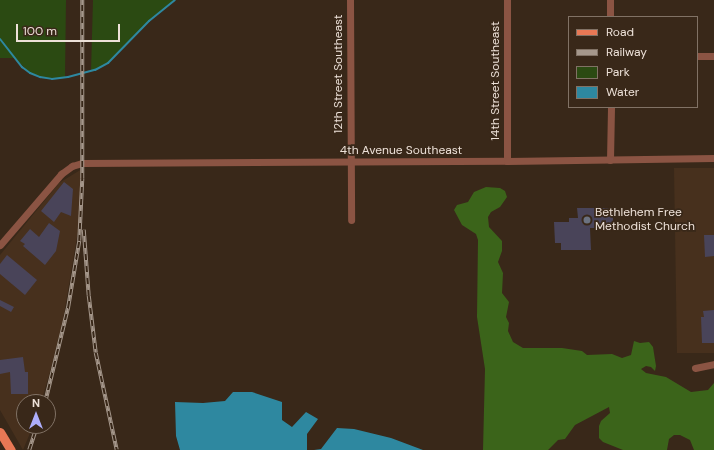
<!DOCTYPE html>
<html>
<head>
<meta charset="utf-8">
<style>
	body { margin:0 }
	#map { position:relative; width:714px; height:450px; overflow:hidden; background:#392819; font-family:"DM Sans",sans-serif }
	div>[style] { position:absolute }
	.built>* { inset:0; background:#47301d }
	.green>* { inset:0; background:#2b4a12 }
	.forest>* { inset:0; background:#3b641a }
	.water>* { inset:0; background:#2e88a0 }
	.stream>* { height:2px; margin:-1px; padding:0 1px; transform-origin:1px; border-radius:1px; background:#2e88a0 }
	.building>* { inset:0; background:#494459 }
	.minor>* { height:7px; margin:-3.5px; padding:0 3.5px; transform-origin:3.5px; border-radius:3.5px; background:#8b5443 }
	.major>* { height:9px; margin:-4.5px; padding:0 4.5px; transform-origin:4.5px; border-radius:4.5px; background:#e87855 }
	.rail>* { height:3.5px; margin-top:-1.75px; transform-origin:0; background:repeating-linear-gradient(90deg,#392819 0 6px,#a5978b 0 12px); box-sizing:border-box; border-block:1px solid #a5978b }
	.dots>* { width:11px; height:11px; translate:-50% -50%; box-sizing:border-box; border:2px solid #392819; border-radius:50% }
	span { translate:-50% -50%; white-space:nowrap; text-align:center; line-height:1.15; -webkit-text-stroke:3.5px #392819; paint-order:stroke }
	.street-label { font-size:12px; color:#ede1d8 }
	.poi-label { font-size:12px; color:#ede1d8 }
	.left { translate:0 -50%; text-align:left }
	.legend { position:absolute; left:568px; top:16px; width:130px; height:92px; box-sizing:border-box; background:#392819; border:1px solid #817265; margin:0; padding:5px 7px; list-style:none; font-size:12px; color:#ede1d8 }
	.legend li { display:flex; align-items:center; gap:8px; height:20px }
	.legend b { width:20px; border:1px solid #817265 }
	.north { position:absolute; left:16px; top:394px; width:40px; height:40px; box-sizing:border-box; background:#392819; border:1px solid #817265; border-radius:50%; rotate:0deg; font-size:11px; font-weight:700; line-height:16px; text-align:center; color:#ede1d8 }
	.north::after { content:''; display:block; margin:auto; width:14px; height:18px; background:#aeaefa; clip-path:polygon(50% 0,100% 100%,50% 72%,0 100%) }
	.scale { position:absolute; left:16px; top:24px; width:104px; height:18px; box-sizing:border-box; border:2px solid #ede1d8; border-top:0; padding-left:5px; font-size:12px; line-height:14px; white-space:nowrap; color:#ede1d8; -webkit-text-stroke:3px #392819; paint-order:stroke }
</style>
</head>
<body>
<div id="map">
	<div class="built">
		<i style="clip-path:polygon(674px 168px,714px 168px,714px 353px,677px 353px)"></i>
		<i style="clip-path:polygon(82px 169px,81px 213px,63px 320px,50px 372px,41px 402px,24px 402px,24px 426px,33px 426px,23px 450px,0 410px,0 255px,59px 183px)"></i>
	</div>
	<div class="green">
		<i style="clip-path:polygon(0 0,66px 0,65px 77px,52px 79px,40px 77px,30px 73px,15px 58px,0 58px)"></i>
		<i style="clip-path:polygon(93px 0,175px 0,149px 21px,109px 62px,91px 71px)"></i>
	</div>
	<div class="forest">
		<i style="clip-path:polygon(486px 187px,500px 188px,505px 191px,507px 197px,500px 207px,491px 212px,488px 217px,489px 227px,502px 241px,502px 251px,498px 262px,503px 273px,502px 293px,509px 302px,506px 317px,509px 323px,508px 331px,513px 342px,523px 348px,562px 348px,582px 351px,587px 355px,612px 354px,622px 358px,631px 355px,634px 341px,640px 343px,649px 342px,653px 347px,656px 366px,655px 371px,651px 367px,646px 366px,641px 369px,646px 373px,666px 377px,691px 392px,708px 390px,714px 383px,714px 450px,694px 450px,690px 440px,680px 435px,674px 435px,669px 439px,667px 450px,623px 450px,603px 442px,599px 438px,599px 426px,601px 421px,610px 413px,609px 407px,575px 425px,565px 439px,558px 440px,548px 450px,483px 450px,485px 369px,477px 317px,478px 240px,476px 234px,462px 225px,454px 210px,457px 205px,468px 202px,474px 192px)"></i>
	</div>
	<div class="water">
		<i style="clip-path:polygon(233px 392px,252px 392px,282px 402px,282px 420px,292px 427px,306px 412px,318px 419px,307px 434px,307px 450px,180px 450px,176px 436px,175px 402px,203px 403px,225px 401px)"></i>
		<i style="clip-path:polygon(337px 428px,354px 429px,391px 438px,423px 450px,314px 450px,321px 449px)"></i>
	</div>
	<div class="stream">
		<i style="left:0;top:39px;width:36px;rotate:52deg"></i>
		<i style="left:22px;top:67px;width:10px;rotate:37deg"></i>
		<i style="left:30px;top:73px;width:11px;rotate:22deg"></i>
		<i style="left:40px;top:77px;width:12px;rotate:9deg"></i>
		<i style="left:52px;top:79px;width:16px;rotate:-7deg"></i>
		<i style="left:68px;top:77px;width:28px;rotate:-15deg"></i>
		<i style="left:95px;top:70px;width:15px;rotate:-28deg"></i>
		<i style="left:108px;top:63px;width:59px;rotate:-45.7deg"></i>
		<i style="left:149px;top:21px;width:33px;rotate:-39deg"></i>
	</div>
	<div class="building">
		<i style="clip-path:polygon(64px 182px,73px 189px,71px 216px,61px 212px,54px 222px,41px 211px)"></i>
		<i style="clip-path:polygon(577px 208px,613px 208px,613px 221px,617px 221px,617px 228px,590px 228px,591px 250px,561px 250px,561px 243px,555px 243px,554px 222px,569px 222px,569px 218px,578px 218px)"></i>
		<i style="clip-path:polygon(49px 223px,60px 231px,56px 251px,45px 265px,23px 246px,25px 244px,20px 241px,30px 229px,39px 237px)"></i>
		<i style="clip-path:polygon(704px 235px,714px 235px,714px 256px,705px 257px)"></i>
		<i style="clip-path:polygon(7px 255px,37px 280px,25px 295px,0 274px,0 264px)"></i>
		<i style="clip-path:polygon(0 300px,14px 307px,11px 312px,0 306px)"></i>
		<i style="clip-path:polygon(714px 310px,714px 343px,702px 343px,701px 317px,704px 317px,703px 311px)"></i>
		<i style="clip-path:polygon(23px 357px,25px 372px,28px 372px,28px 394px,11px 394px,10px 372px,0 374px,0 360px)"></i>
	</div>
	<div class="minor">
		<i style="left:350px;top:0;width:220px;rotate:89.7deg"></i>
		<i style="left:507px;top:0;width:161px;rotate:90deg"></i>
		<i style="left:610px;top:0;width:17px;rotate:90deg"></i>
		<i style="left:697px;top:56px;width:17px"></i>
		<i style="left:610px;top:160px;width:53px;rotate:-88.9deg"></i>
		<i style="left:0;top:245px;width:94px;rotate:-49.3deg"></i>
		<i style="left:61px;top:174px;width:14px;rotate:-36deg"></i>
		<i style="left:72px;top:166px;width:10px;rotate:-17deg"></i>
		<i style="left:82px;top:163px;width:425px;rotate:-0.3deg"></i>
		<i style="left:507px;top:161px;width:207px;rotate:-0.8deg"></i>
		<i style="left:695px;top:368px;width:19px;rotate:-12deg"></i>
	</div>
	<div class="major">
		<i style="left:0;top:432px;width:21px;rotate:59deg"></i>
	</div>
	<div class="rail">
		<i style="left:84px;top:230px;width:66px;rotate:85.7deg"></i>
		<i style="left:89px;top:296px;width:57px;rotate:83deg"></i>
		<i style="left:96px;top:353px;width:99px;rotate:77.8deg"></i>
		<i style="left:45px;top:402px;width:98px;rotate:-76.4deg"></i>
		<i style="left:68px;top:307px;width:67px;rotate:-80.5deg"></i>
		<i style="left:79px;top:241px;width:62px;rotate:-87.2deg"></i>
		<i style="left:82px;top:179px;width:179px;rotate:-90deg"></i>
		<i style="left:29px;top:450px;width:25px;rotate:-72deg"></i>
	</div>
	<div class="dots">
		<i style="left:587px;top:220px;background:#6b7280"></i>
	</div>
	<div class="street-label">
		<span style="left:339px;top:74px;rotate:-90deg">12th Street Southeast</span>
		<span style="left:496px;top:81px;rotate:-90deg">14th Street Southeast</span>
		<span style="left:401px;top:151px">4th Avenue Southeast</span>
	</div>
	<div class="poi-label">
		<span class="left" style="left:595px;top:220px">Bethlehem Free<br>Methodist Church</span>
	</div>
	<ul class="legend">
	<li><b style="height:5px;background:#e87855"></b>Road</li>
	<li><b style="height:5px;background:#a5978b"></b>Railway</li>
	<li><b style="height:11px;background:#2b4a12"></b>Park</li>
	<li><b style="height:11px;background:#2e88a0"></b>Water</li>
	</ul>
	<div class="north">N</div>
	<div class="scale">100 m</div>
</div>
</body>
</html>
